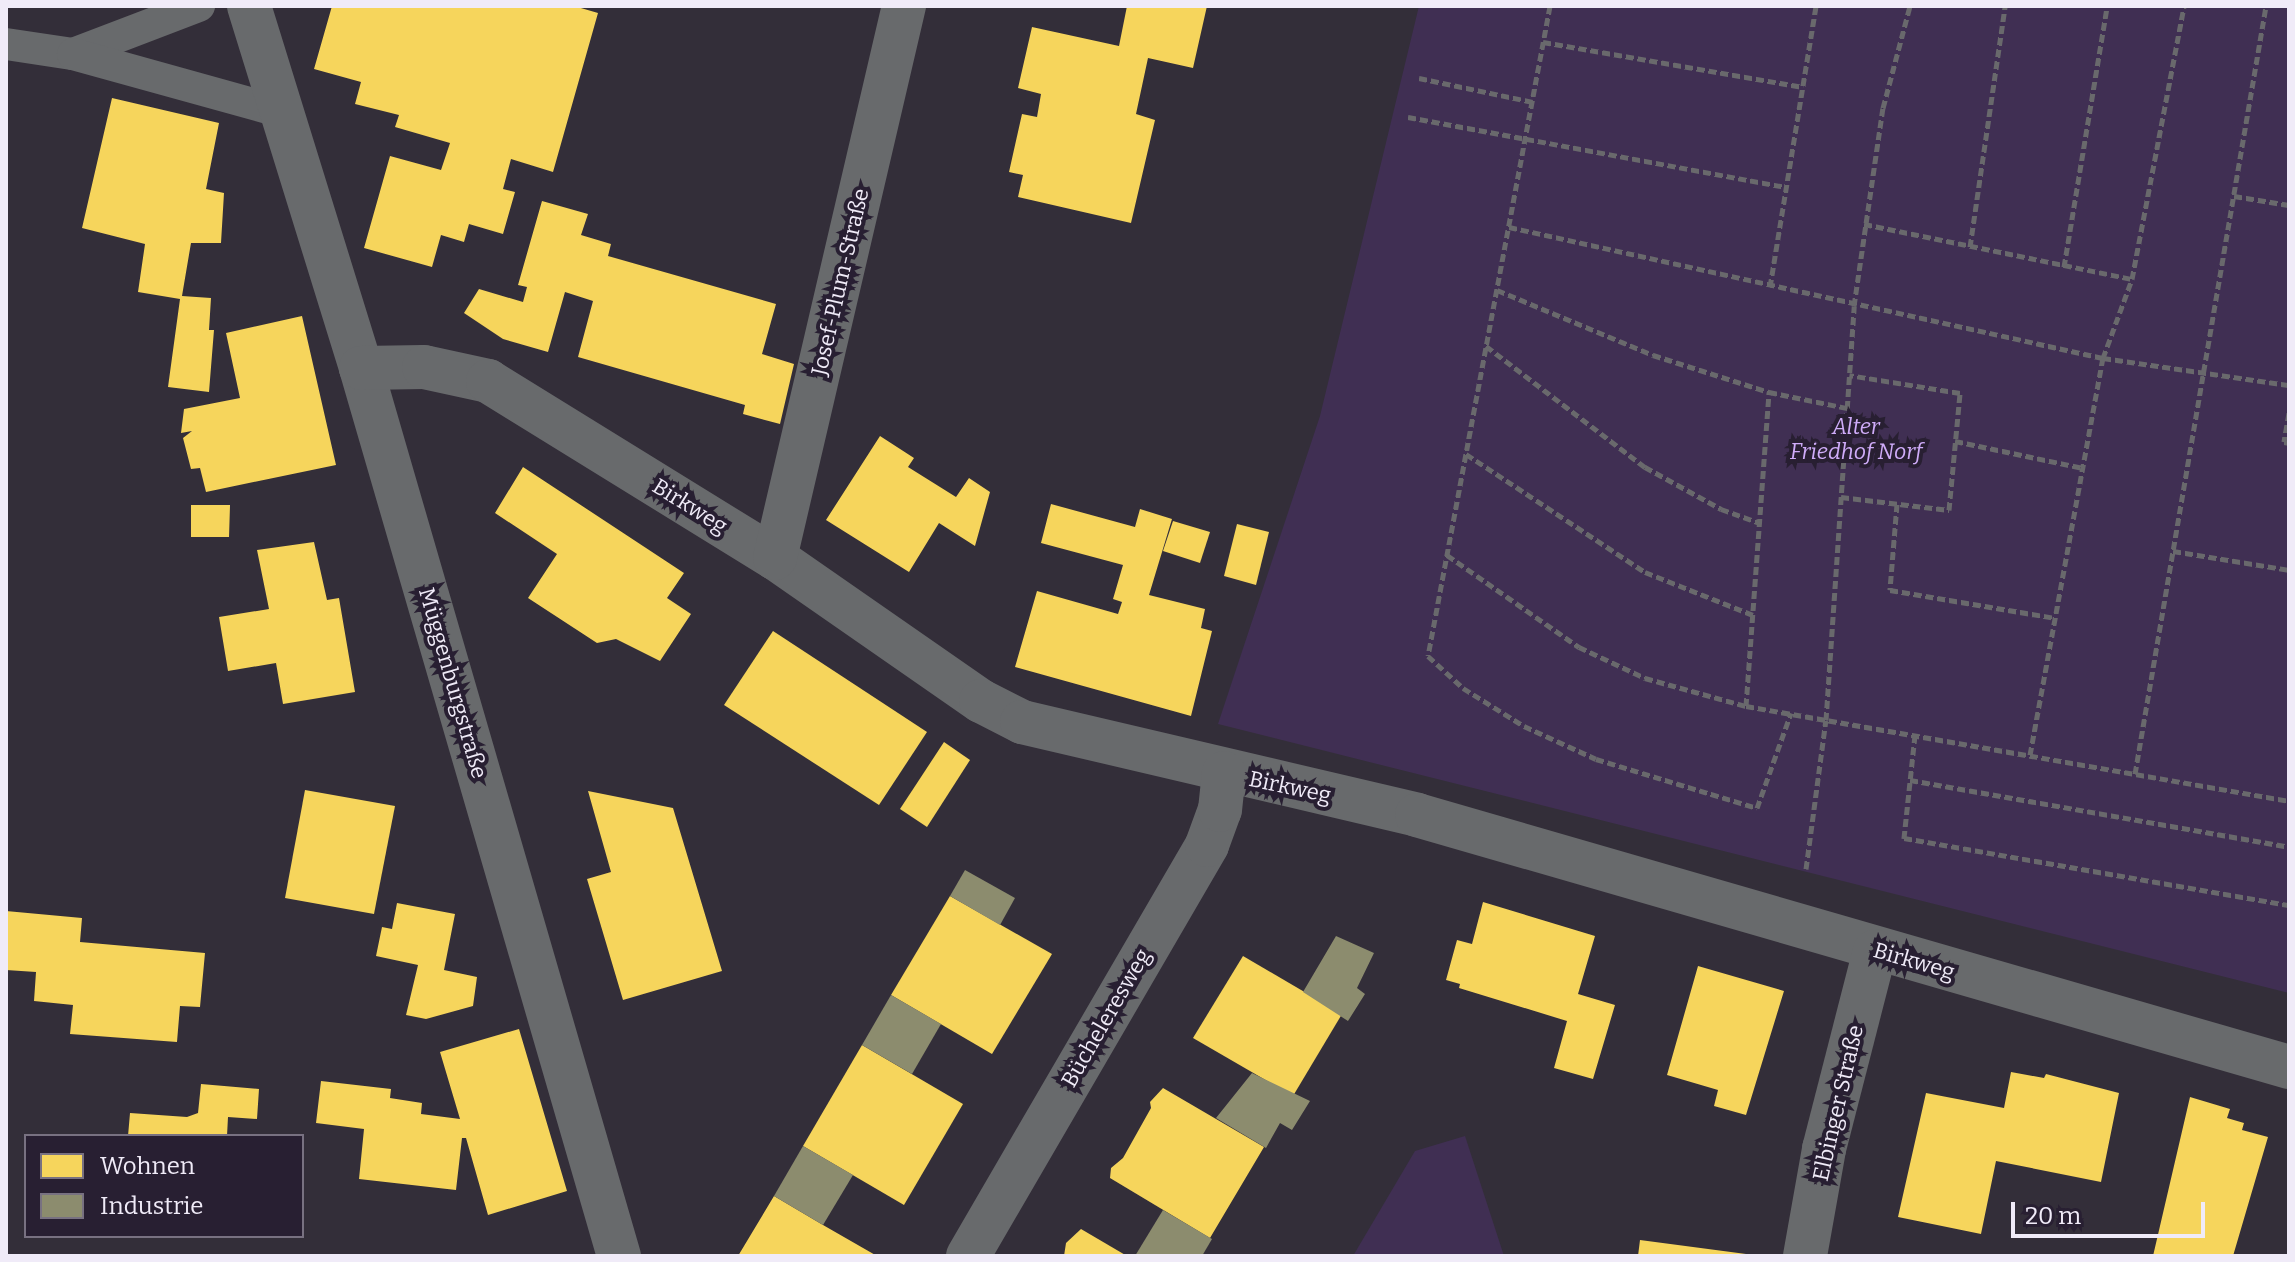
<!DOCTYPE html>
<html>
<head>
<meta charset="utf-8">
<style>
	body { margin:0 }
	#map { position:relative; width:2295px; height:1262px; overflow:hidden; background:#332e39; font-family:Bitter,serif }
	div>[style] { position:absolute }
	.green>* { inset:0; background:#402f53 }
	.homes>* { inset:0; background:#f6d55c }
	.industry>* { inset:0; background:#8c8c6e }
	.path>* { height:5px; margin-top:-2.5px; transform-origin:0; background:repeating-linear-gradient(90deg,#69696c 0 8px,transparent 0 12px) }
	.service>* { height:32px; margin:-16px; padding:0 16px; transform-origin:16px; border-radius:16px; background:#686a6c }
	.minor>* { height:44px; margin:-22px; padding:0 22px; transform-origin:22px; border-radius:22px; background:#686a6c }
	span { translate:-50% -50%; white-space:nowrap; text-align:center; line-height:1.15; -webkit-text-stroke:8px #281f32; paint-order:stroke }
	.street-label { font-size:22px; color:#f0ebf8 }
	.park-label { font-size:22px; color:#cfacf9; font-style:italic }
	.frame { position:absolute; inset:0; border:8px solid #f0ebf8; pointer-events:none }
	.legend { position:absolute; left:24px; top:1134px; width:280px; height:104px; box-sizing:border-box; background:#281f32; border:2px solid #787181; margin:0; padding:10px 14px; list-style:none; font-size:24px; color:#f0ebf8 }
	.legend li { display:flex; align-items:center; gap:16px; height:40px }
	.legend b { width:40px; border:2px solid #787181 }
	.scale { position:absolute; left:2011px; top:1202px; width:194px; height:36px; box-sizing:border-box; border:4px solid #f0ebf8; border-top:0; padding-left:10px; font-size:24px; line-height:28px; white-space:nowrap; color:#f0ebf8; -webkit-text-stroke:6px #281f32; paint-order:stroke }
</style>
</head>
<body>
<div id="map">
	<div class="green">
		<i style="clip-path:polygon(1419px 6px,2289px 6px,2289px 993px,1218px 724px,1320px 416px)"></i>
		<i style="clip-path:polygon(1465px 1136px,1504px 1256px,1353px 1256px,1415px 1151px)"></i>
	</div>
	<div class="homes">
		<i style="clip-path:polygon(332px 6px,574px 6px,598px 13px,553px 172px,511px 159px,503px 189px,515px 192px,503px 234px,469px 224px,464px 242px,441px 235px,432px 267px,364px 248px,390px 156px,441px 170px,450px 143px,395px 127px,399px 115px,355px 104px,361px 82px,314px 69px)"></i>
		<i style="clip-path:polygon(1127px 6px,1207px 6px,1193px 68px,1148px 58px,1136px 114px,1155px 120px,1131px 223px,1018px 197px,1023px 175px,1009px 172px,1022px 114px,1037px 117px,1041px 94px,1018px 88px,1032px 27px,1119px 46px)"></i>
		<i style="clip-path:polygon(112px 98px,219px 123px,206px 189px,224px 193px,221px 243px,191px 243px,182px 296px,211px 298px,209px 330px,214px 330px,209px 392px,168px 387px,180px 299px,138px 292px,145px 244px,82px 228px)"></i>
		<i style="clip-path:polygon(542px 201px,588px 214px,581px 235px,611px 244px,608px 256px,776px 304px,762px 354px,794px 364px,780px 424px,743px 414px,745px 405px,578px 357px,593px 301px,565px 292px,548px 352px,503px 339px,464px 313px,479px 289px,523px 302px,527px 287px,518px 285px)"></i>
		<i style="clip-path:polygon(302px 316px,336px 465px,206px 492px,200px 468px,191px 469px,183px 438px,192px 431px,181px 433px,184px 409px,240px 398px,226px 333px)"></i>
		<i style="clip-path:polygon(880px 436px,914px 458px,908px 467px,956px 497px,969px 478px,990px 492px,975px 546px,939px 523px,909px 572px,826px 520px)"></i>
		<i style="clip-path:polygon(523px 467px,684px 573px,667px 598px,691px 614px,660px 661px,616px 639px,597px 643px,528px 598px,557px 554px,495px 513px)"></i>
		<i style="clip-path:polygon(1051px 504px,1135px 527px,1140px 509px,1172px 519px,1149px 595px,1205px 609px,1201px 628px,1212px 631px,1191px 716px,1015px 667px,1037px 591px,1118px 614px,1122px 602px,1113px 599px,1123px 565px,1041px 543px)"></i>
		<i style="clip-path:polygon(191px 505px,230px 505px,229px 537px,191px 537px)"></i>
		<i style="clip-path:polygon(1173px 521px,1210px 532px,1200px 563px,1163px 551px)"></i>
		<i style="clip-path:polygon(1237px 524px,1269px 532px,1256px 585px,1224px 576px)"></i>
		<i style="clip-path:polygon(314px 542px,327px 600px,339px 598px,355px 692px,283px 704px,276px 663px,228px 671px,219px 617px,269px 609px,257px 550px)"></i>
		<i style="clip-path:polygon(773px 631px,927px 732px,879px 805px,724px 705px)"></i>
		<i style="clip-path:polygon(944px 742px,970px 760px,927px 827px,900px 809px)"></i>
		<i style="clip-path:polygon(305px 790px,395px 806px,374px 914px,285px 898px)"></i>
		<i style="clip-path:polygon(588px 791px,673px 808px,722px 971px,623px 1000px,587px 879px,611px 872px)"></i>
		<i style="clip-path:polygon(950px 896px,1052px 954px,992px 1054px,891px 995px)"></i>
		<i style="clip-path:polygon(1483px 902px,1595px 936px,1578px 994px,1615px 1005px,1593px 1079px,1554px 1068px,1567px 1021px,1459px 988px,1460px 984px,1446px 980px,1457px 940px,1472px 944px)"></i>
		<i style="clip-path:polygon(397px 903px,455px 914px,444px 970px,477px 977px,473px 1006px,426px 1019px,406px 1015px,418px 965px,376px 956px,382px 927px,392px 929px)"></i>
		<i style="clip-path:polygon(6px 911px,82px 918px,80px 942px,205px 953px,200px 1007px,180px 1006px,177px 1042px,70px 1034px,73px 1005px,34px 1001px,36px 972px,6px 970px)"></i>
		<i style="clip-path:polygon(1243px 956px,1342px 1014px,1293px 1096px,1193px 1038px)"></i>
		<i style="clip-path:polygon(1698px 966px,1784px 991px,1746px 1115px,1714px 1106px,1718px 1090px,1667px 1075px)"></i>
		<i style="clip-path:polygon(519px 1029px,567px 1191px,488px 1215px,466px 1138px,462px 1138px,456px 1190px,359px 1179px,364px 1129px,316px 1123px,321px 1081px,391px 1089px,390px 1098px,422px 1103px,421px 1114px,460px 1119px,440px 1052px)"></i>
		<i style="clip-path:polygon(862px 1045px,963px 1104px,904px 1205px,803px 1146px)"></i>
		<i style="clip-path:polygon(2011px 1072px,2044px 1078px,2046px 1074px,2119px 1093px,2101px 1182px,1996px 1161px,1981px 1234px,1898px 1217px,1926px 1093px,2004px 1108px)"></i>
		<i style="clip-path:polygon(201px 1084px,259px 1089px,257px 1119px,228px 1117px,227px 1136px,128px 1136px,130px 1113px,187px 1117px,198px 1113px)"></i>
		<i style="clip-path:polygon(1163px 1088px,1264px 1147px,1210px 1238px,1110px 1178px,1111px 1168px,1123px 1158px,1151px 1108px,1150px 1102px)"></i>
		<i style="clip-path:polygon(2190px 1097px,2230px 1109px,2227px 1118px,2244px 1123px,2242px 1130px,2268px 1137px,2233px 1256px,2153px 1256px)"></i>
		<i style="clip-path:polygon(774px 1196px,823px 1225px,877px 1256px,738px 1256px)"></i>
		<i style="clip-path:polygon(1081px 1229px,1127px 1256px,1064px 1256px,1066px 1243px)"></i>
		<i style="clip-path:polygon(1640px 1240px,1746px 1254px,1746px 1256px,1638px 1256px)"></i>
	</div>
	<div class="industry">
		<i style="clip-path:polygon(965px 870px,1015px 898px,1000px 925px,950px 896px)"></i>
		<i style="clip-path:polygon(1336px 936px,1374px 953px,1357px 988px,1365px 994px,1348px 1021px,1303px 992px)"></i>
		<i style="clip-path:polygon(891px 995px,941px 1024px,912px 1074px,862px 1045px)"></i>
		<i style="clip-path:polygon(1252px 1073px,1310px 1101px,1292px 1130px,1280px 1123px,1266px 1148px,1216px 1118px)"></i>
		<i style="clip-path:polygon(803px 1146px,853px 1175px,823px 1225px,774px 1196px)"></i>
		<i style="clip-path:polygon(1163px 1210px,1212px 1239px,1202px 1256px,1135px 1256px)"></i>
	</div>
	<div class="path">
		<i style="left:1550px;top:6px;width:661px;rotate:100.63deg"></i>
		<i style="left:1428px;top:656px;width:47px;rotate:42.4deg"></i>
		<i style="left:1463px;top:688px;width:72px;rotate:31.9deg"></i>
		<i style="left:1524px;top:726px;width:79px;rotate:24.6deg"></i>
		<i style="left:1596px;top:759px;width:168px;rotate:16.9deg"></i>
		<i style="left:1757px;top:808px;width:101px;rotate:-70.3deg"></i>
		<i style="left:1543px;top:42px;width:264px;rotate:9.8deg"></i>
		<i style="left:1419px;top:78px;width:116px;rotate:11.9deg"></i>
		<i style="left:1408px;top:117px;width:384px;rotate:10.5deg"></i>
		<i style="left:2234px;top:196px;width:56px;rotate:9.3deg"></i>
		<i style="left:1864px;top:224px;width:274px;rotate:11.6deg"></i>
		<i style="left:1509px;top:227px;width:608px;rotate:12.44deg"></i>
		<i style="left:2103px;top:358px;width:188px;rotate:8.3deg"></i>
		<i style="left:1970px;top:247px;width:244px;rotate:-81.7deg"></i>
		<i style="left:2064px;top:267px;width:265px;rotate:-80.6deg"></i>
		<i style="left:1770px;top:287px;width:285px;rotate:-80.7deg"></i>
		<i style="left:1497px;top:290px;width:169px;rotate:22.6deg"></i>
		<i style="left:1653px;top:355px;width:122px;rotate:17.7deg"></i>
		<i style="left:1769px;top:392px;width:80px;rotate:11.6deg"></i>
		<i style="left:1486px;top:346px;width:200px;rotate:37.3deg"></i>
		<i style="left:1645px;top:467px;width:87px;rotate:28.9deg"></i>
		<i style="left:1721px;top:509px;width:41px;rotate:19.7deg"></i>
		<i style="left:2289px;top:413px;width:29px;rotate:100deg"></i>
		<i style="left:2284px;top:442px;width:5px;rotate:11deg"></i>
		<i style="left:1955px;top:441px;width:131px;rotate:11.9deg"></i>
		<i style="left:1466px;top:454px;width:214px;rotate:33.4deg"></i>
		<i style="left:1645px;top:572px;width:116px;rotate:21.7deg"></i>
		<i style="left:1841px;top:497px;width:109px;rotate:6.9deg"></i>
		<i style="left:1949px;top:510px;width:118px;rotate:-84.6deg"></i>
		<i style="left:1960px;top:393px;width:112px;rotate:-170.8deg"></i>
		<i style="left:1897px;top:504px;width:86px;rotate:94.7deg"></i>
		<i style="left:1890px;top:590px;width:167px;rotate:9.6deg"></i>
		<i style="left:2173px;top:551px;width:118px;rotate:9.3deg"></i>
		<i style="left:1447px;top:555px;width:161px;rotate:34.9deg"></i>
		<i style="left:1579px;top:647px;width:73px;rotate:25.2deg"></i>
		<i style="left:1645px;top:678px;width:105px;rotate:15.5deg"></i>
		<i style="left:1746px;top:706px;width:551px;rotate:9.92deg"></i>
		<i style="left:1746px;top:706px;width:315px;rotate:-85.8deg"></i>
		<i style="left:1915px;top:735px;width:104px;rotate:96.1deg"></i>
		<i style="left:1904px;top:838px;width:391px;rotate:9.9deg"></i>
		<i style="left:2030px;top:755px;width:404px;rotate:-79.6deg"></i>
		<i style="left:2103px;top:358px;width:84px;rotate:-69.8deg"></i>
		<i style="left:2132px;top:279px;width:278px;rotate:-79.2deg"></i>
		<i style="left:2135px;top:774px;width:779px;rotate:-80.32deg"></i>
		<i style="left:1910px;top:780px;width:385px;rotate:10deg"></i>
		<i style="left:1806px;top:869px;width:150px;rotate:-82.4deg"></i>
		<i style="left:1826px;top:720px;width:415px;rotate:-86.1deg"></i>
		<i style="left:1854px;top:306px;width:200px;rotate:-81.7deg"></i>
		<i style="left:1883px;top:108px;width:106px;rotate:-75.2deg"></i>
	</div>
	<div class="service">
		<i style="left:6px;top:44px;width:68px;rotate:8.5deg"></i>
		<i style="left:73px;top:54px;width:135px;rotate:-20.9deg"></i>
		<i style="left:73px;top:54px;width:217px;rotate:15.5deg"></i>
	</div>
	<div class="minor">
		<i style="left:249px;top:6px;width:379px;rotate:72.8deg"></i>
		<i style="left:361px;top:368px;width:925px;rotate:73.8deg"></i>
		<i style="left:361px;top:368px;width:63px;rotate:-0.9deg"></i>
		<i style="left:424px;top:367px;width:66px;rotate:12.3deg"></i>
		<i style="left:488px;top:381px;width:337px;rotate:31.7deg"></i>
		<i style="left:775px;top:558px;width:251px;rotate:34.8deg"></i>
		<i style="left:981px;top:701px;width:46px;rotate:27.1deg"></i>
		<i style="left:1022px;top:722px;width:406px;rotate:13.2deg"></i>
		<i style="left:1417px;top:815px;width:908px;rotate:16.12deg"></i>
		<i style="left:775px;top:558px;width:567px;rotate:-76.85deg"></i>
		<i style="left:968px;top:1256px;width:475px;rotate:-59.8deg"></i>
		<i style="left:1207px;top:845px;width:37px;rotate:-70deg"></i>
		<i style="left:1220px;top:810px;width:37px;rotate:-84deg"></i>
		<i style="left:1805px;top:1256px;width:109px;rotate:-79.9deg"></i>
		<i style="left:1824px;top:1149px;width:204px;rotate:-75.6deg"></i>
	</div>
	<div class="street-label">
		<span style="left:840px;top:282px;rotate:-77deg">Josef-Plum-Straße</span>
		<span style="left:690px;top:506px;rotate:32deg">Birkweg</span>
		<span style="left:453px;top:683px;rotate:74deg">Müggenburgstraße</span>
		<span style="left:1290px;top:787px;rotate:12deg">Birkweg</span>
		<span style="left:1914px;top:961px;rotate:16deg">Birkweg</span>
		<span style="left:1106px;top:1018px;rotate:-60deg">Bücheleresweg</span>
		<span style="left:1838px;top:1103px;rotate:-77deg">Elbinger Straße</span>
	</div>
	<div class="park-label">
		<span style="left:1856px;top:439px">Alter<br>Friedhof Norf</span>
	</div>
	<div class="frame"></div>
	<ul class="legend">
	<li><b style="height:22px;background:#f6d55c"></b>Wohnen</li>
	<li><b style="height:22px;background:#8c8c6e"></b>Industrie</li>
	</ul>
	<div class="scale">20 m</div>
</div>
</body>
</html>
